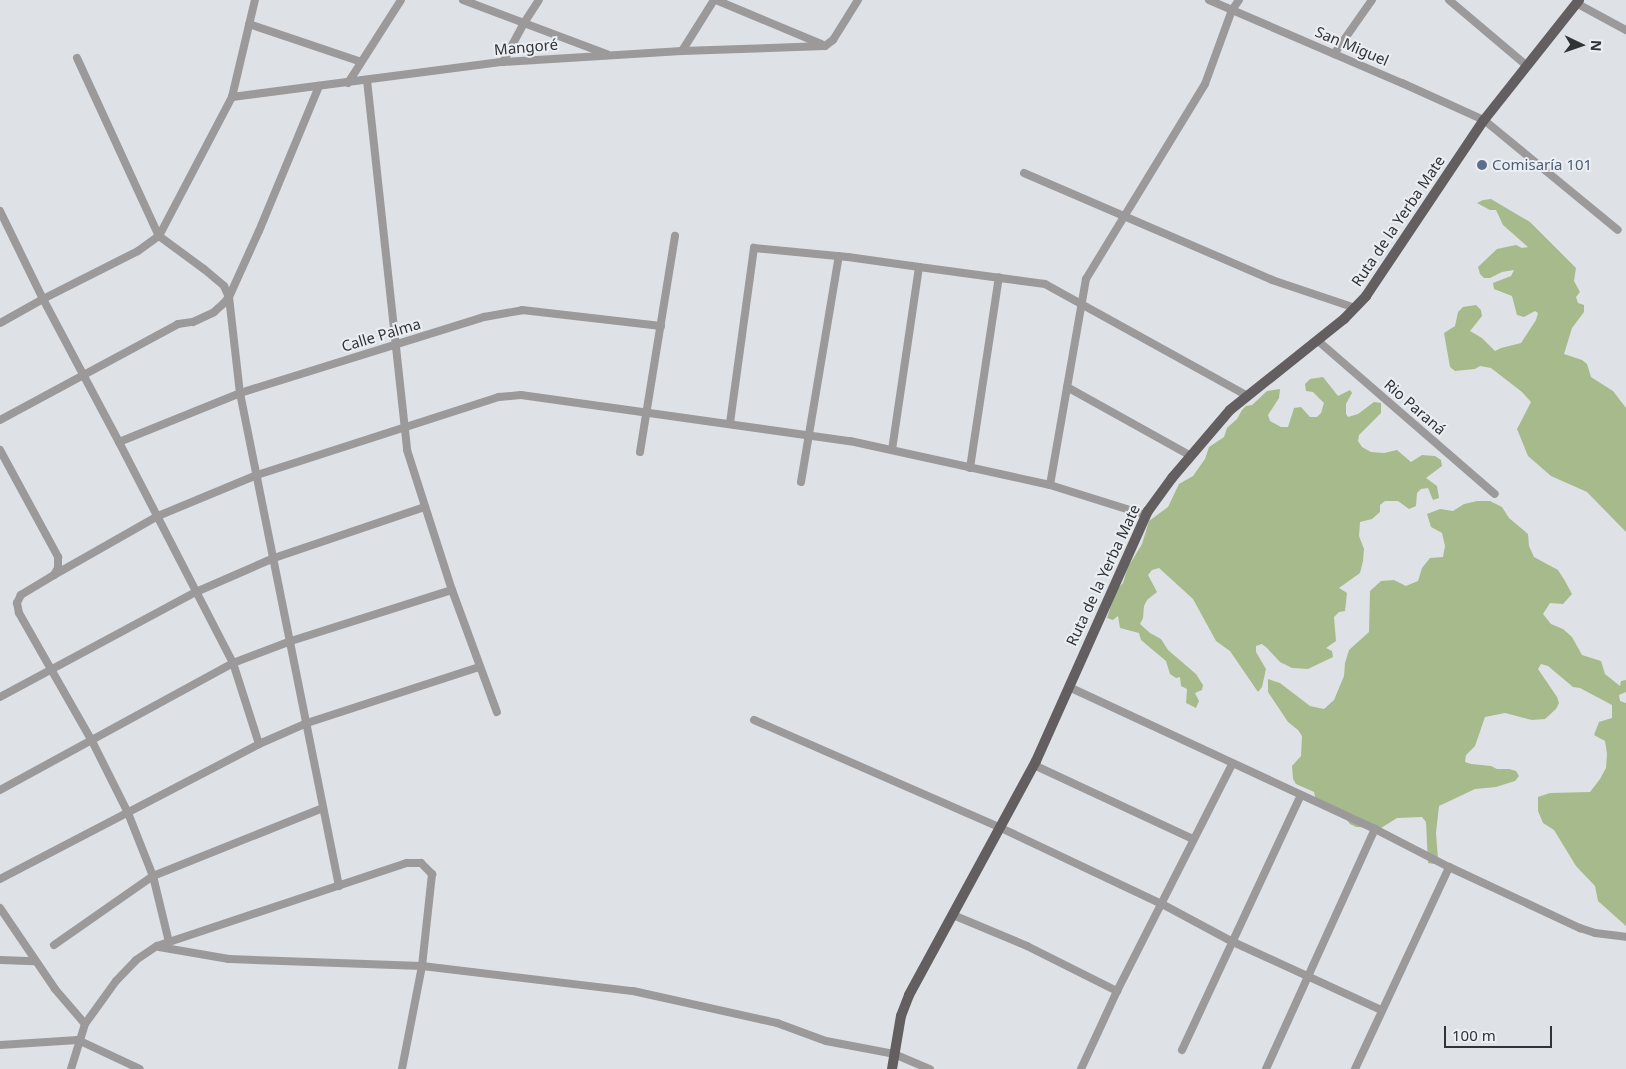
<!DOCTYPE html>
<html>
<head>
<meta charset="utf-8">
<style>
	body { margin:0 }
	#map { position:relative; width:1626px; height:1069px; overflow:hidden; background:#dee2e7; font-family:"Noto Sans",sans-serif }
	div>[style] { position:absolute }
	.green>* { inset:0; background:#a6ba8c }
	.minor>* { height:8px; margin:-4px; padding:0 4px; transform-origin:4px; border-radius:4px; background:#9c999a }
	.major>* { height:10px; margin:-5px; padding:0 5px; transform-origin:5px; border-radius:5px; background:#635e5f }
	.dots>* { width:14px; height:14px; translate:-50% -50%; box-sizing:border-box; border:2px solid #ebeff4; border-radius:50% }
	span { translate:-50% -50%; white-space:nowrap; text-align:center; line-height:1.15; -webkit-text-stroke:4px #ebeff4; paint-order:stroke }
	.street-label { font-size:15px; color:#323335 }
	.service-label { font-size:15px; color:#4e5e75 }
	.left { translate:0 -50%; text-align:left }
	.north { position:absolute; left:1556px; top:20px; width:50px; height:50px; -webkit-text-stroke:4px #ebeff4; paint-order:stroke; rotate:93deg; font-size:14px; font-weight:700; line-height:20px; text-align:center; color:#323335 }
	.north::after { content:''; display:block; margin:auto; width:18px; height:22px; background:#323335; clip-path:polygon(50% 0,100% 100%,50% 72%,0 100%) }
	.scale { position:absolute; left:1444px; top:1026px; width:108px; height:22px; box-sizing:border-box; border:2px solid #323335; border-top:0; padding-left:6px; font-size:15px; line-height:18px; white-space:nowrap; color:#323335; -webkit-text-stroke:4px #ebeff4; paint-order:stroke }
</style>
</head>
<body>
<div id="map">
	<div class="green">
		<i style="clip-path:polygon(1491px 199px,1530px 222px,1576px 268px,1574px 281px,1580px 292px,1576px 297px,1578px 303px,1584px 305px,1584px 312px,1572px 328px,1564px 354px,1582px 360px,1587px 364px,1591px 377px,1613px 391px,1626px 408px,1626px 532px,1587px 492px,1551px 476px,1528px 456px,1517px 429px,1531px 402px,1522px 392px,1491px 368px,1480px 366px,1475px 369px,1455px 371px,1450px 367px,1444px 333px,1455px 326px,1458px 312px,1463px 307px,1476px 305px,1481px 310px,1482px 316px,1470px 331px,1482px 338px,1495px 351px,1501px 348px,1521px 343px,1536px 320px,1538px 313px,1535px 311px,1524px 317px,1517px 315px,1512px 296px,1494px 289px,1493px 283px,1511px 276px,1514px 270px,1502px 272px,1490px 278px,1484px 278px,1480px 274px,1478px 267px,1497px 249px,1516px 245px,1522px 248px,1528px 247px,1503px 225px,1496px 210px,1490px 210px,1477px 203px,1483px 200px)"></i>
		<i style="clip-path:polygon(1323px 377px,1338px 396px,1350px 390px,1352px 393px,1346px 404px,1346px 414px,1348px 417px,1358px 414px,1374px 402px,1381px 403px,1381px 413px,1359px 435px,1358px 441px,1362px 447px,1371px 452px,1384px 453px,1397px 450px,1411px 462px,1422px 455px,1435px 456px,1441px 460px,1442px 466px,1426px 478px,1437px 486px,1439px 498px,1433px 500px,1428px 488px,1421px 489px,1417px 493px,1416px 506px,1409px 509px,1398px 501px,1385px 501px,1380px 505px,1380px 512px,1372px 519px,1360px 522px,1359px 536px,1364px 549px,1363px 561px,1360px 573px,1339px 588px,1347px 593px,1345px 611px,1339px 612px,1334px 617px,1336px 641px,1326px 648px,1332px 651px,1333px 657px,1308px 669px,1292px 668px,1280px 662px,1267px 648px,1262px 644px,1256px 646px,1256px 652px,1266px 669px,1262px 687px,1258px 692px,1230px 651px,1216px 641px,1193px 599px,1159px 568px,1152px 570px,1148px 575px,1157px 592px,1147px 600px,1144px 606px,1143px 618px,1140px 624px,1150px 633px,1161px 639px,1168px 650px,1196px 674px,1203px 685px,1202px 690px,1195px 693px,1199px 701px,1196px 708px,1186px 703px,1187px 689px,1181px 686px,1180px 677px,1176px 678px,1170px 674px,1166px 661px,1141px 640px,1139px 633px,1120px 628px,1118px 616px,1113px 620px,1107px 618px,1116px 590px,1123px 583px,1128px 567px,1142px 544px,1149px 521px,1168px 507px,1179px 484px,1193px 476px,1205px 459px,1209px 447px,1224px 437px,1227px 428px,1237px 419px,1242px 410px,1246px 406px,1252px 405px,1267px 391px,1280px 389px,1279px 398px,1268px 415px,1270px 421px,1281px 427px,1288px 427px,1294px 408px,1301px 407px,1310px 417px,1317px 417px,1321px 413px,1324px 403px,1313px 392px,1306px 391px,1305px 384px,1310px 379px)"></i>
		<i style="clip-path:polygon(1477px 501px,1490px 501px,1502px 507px,1509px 518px,1528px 534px,1529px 546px,1534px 557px,1558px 570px,1565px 581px,1572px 594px,1563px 604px,1550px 603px,1543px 614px,1551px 624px,1563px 629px,1572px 637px,1582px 655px,1601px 661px,1605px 674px,1620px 686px,1621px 681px,1626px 680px,1626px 692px,1619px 695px,1620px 701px,1626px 703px,1626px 926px,1598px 901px,1595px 886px,1576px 866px,1554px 830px,1543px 823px,1538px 811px,1538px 797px,1550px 793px,1590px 792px,1600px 779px,1606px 768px,1607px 754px,1605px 741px,1594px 735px,1599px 722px,1612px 718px,1612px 705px,1580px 688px,1573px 687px,1548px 666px,1541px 664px,1538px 669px,1557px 697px,1559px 703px,1556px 709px,1545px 719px,1532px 720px,1505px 713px,1485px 717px,1475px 746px,1466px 755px,1465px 762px,1471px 764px,1491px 766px,1497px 769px,1509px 769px,1516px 771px,1519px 776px,1515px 781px,1496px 787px,1475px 789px,1439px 806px,1436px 833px,1438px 859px,1434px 864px,1428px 863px,1426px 822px,1422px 817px,1397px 818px,1381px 828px,1356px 827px,1350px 824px,1342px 814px,1317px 805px,1314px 792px,1296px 784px,1293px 779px,1292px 766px,1301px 756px,1302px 736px,1298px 730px,1288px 722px,1268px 692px,1268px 679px,1280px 683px,1310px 706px,1324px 709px,1334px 700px,1344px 676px,1345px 663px,1349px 650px,1369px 632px,1370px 591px,1381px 581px,1394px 580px,1406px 586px,1418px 581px,1422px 568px,1430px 558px,1443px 557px,1445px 546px,1442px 533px,1431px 527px,1427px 514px,1440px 509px,1453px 511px,1464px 504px)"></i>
	</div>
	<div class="minor">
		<i style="left:463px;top:0;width:154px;rotate:20.6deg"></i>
		<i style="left:716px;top:0;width:114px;rotate:22.7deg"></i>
		<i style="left:1209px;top:0;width:210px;rotate:23.3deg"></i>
		<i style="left:1402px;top:83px;width:90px;rotate:24.3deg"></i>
		<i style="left:1484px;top:120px;width:173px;rotate:39.4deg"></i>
		<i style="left:1449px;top:0;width:101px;rotate:40.2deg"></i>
		<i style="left:1576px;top:3px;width:57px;rotate:28.4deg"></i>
		<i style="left:249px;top:24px;width:118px;rotate:18.7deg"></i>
		<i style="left:825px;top:46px;width:10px;rotate:-37deg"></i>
		<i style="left:833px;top:40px;width:47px;rotate:-58deg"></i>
		<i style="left:682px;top:51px;width:60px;rotate:-57.9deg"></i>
		<i style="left:1334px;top:54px;width:66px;rotate:-54.9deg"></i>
		<i style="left:77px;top:58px;width:196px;rotate:65.3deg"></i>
		<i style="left:159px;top:236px;width:56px;rotate:36.3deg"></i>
		<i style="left:204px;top:269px;width:26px;rotate:40deg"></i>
		<i style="left:224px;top:286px;width:12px;rotate:66deg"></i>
		<i style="left:229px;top:297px;width:97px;rotate:83.5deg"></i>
		<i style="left:240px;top:393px;width:503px;rotate:78.65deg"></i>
		<i style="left:503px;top:62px;width:44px;rotate:-61.7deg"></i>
		<i style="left:524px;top:23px;width:27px;rotate:-57deg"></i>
		<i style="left:367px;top:80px;width:372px;rotate:83.8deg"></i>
		<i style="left:407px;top:450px;width:147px;rotate:72.2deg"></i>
		<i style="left:452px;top:590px;width:130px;rotate:69.8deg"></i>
		<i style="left:348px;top:83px;width:98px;rotate:-57.4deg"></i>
		<i style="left:232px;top:97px;width:273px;rotate:-7.4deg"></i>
		<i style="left:503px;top:62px;width:179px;rotate:-3.5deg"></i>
		<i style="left:682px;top:51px;width:143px;rotate:-2deg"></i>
		<i style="left:1024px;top:173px;width:270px;rotate:23.3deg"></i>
		<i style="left:1272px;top:280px;width:88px;rotate:18.6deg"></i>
		<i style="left:0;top:211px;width:98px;rotate:64deg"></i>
		<i style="left:43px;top:299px;width:49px;rotate:150.8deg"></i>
		<i style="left:919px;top:267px;width:127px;rotate:7.7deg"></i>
		<i style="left:1045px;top:284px;width:230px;rotate:28.9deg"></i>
		<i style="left:1317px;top:340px;width:235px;rotate:40.9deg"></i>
		<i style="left:1067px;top:387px;width:142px;rotate:29.1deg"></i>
		<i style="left:0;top:420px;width:202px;rotate:-28.3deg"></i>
		<i style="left:178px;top:324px;width:15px;rotate:-8deg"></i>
		<i style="left:193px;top:322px;width:23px;rotate:-25deg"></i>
		<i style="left:214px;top:312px;width:12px;rotate:-42deg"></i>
		<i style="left:223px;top:304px;width:9px;rotate:-49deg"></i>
		<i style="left:229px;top:297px;width:72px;rotate:-65.6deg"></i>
		<i style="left:259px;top:231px;width:157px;rotate:-67.5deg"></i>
		<i style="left:730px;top:423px;width:177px;rotate:-82.2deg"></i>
		<i style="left:754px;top:248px;width:94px;rotate:5.5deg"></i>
		<i style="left:848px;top:257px;width:72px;rotate:8deg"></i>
		<i style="left:919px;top:267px;width:185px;rotate:98.4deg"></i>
		<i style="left:119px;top:442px;width:131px;rotate:-22deg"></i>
		<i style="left:240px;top:393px;width:256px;rotate:-17.3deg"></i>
		<i style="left:484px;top:317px;width:39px;rotate:-10deg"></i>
		<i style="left:522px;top:310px;width:140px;rotate:6.6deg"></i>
		<i style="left:0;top:450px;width:122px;rotate:61.5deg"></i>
		<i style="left:58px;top:557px;width:11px;rotate:90deg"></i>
		<i style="left:58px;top:568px;width:8px;rotate:120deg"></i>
		<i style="left:54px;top:575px;width:39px;rotate:149deg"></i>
		<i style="left:21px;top:595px;width:9px;rotate:117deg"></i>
		<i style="left:17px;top:603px;width:10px;rotate:79deg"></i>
		<i style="left:19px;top:613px;width:145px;rotate:60.3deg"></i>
		<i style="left:91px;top:739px;width:83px;rotate:63.4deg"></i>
		<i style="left:128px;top:813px;width:68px;rotate:68.4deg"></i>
		<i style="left:153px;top:876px;width:68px;rotate:76.4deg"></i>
		<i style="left:640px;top:452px;width:219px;rotate:-80.8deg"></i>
		<i style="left:970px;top:468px;width:193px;rotate:-81.4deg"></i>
		<i style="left:801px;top:482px;width:229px;rotate:-80.5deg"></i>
		<i style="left:1050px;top:485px;width:209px;rotate:-80.1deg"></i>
		<i style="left:1086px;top:279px;width:228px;rotate:-58.6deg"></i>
		<i style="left:1205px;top:84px;width:79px;rotate:-70deg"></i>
		<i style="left:1232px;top:10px;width:12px;rotate:-55deg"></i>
		<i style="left:54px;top:575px;width:120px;rotate:-29.6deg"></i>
		<i style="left:158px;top:516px;width:107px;rotate:-22.5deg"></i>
		<i style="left:257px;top:475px;width:254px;rotate:-17.9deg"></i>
		<i style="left:499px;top:397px;width:22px;rotate:-5deg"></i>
		<i style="left:521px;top:395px;width:332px;rotate:8deg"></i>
		<i style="left:850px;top:441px;width:205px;rotate:12.4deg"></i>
		<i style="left:1050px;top:485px;width:101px;rotate:17.4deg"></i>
		<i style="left:1069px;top:687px;width:337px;rotate:24.9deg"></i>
		<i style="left:1375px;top:829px;width:83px;rotate:27.2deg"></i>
		<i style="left:1449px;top:867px;width:145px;rotate:25deg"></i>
		<i style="left:1580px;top:928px;width:16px;rotate:18deg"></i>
		<i style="left:1595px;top:933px;width:31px;rotate:7deg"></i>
		<i style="left:0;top:697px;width:222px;rotate:-28.2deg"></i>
		<i style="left:196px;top:592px;width:85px;rotate:-23.6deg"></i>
		<i style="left:274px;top:558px;width:159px;rotate:-18.7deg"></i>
		<i style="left:754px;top:720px;width:270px;rotate:23.6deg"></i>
		<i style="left:1001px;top:828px;width:178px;rotate:25.3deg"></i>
		<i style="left:1162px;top:904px;width:78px;rotate:28.2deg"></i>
		<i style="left:1231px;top:941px;width:165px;rotate:24.7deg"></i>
		<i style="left:259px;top:744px;width:52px;rotate:-23.6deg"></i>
		<i style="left:307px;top:723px;width:181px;rotate:-18deg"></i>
		<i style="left:1034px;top:765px;width:175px;rotate:25deg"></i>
		<i style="left:0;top:790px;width:265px;rotate:-28.6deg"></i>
		<i style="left:233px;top:663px;width:249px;rotate:-117.3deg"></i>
		<i style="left:119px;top:442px;width:162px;rotate:-118deg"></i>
		<i style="left:43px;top:299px;width:106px;rotate:-26.8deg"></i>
		<i style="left:138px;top:251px;width:26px;rotate:-36deg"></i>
		<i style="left:159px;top:236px;width:157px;rotate:-62.3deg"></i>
		<i style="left:232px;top:97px;width:100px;rotate:-76.7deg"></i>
		<i style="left:0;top:879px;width:292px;rotate:-27.5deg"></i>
		<i style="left:259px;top:744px;width:85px;rotate:-107.8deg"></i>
		<i style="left:233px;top:663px;width:62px;rotate:-20.8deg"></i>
		<i style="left:291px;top:641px;width:169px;rotate:-17.6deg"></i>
		<i style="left:0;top:908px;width:98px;rotate:55.8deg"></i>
		<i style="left:55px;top:989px;width:46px;rotate:49.4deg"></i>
		<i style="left:953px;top:915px;width:80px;rotate:22.7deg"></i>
		<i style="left:1027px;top:946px;width:101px;rotate:26.6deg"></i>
		<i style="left:54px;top:945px;width:121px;rotate:-34.9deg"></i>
		<i style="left:153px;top:876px;width:183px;rotate:-21.8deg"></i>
		<i style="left:159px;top:947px;width:71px;rotate:9.7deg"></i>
		<i style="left:229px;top:959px;width:193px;rotate:2.1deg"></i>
		<i style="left:422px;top:966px;width:105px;rotate:101deg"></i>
		<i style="left:0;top:960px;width:35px;rotate:2deg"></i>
		<i style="left:0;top:1045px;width:78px;rotate:-3.7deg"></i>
		<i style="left:78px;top:1040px;width:68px;rotate:25.1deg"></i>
		<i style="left:1182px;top:1050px;width:281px;rotate:-65deg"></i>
		<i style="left:71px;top:1069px;width:47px;rotate:-72.7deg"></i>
		<i style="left:85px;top:1024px;width:53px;rotate:-54.2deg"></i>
		<i style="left:116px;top:981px;width:29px;rotate:-46deg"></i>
		<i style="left:136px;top:960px;width:25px;rotate:-34deg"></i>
		<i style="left:157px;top:946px;width:263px;rotate:-18.4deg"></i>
		<i style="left:407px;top:863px;width:14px"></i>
		<i style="left:421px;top:863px;width:16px;rotate:45deg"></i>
		<i style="left:432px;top:874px;width:93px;rotate:96.2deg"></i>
		<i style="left:422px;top:966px;width:212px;rotate:6.8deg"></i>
		<i style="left:633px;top:991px;width:148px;rotate:12.5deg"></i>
		<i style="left:777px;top:1023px;width:52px;rotate:20.2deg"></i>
		<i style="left:826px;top:1041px;width:69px;rotate:10.8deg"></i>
		<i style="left:894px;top:1054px;width:39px;rotate:23deg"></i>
		<i style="left:1081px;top:1069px;width:86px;rotate:-65.2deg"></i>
		<i style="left:1117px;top:991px;width:254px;rotate:-63.1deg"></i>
		<i style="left:1266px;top:1069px;width:264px;rotate:-65.6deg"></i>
		<i style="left:1355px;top:1069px;width:223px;rotate:-65deg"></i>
	</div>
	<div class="major">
		<i style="left:892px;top:1069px;width:54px;rotate:-80.4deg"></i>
		<i style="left:901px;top:1016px;width:22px;rotate:-69deg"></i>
		<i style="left:909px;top:995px;width:266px;rotate:-61.5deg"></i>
		<i style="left:1036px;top:761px;width:274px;rotate:-65.9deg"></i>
		<i style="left:1148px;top:511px;width:41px;rotate:-54deg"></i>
		<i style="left:1172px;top:478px;width:89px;rotate:-49.5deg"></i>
		<i style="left:1230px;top:410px;width:146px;rotate:-38.6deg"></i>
		<i style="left:1344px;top:319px;width:32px;rotate:-46deg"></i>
		<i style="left:1366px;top:296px;width:212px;rotate:-56.2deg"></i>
		<i style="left:1484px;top:120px;width:153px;rotate:-51.6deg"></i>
	</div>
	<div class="dots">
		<i style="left:1482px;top:165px;background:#5c6f8a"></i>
	</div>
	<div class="street-label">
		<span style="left:1352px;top:46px;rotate:23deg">San Miguel</span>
		<span style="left:526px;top:47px;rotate:-5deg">Mangoré</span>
		<span style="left:1398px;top:221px;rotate:-56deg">Ruta de la Yerba Mate</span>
		<span style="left:381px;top:335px;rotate:-17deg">Calle Palma</span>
		<span style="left:1415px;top:407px;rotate:41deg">Rio Paraná</span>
		<span style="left:1103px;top:575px;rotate:-65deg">Ruta de la Yerba Mate</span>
	</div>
	<div class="service-label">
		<span class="left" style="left:1492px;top:165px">Comisaría 101</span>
	</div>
	<div class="north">N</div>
	<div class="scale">100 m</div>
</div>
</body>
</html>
